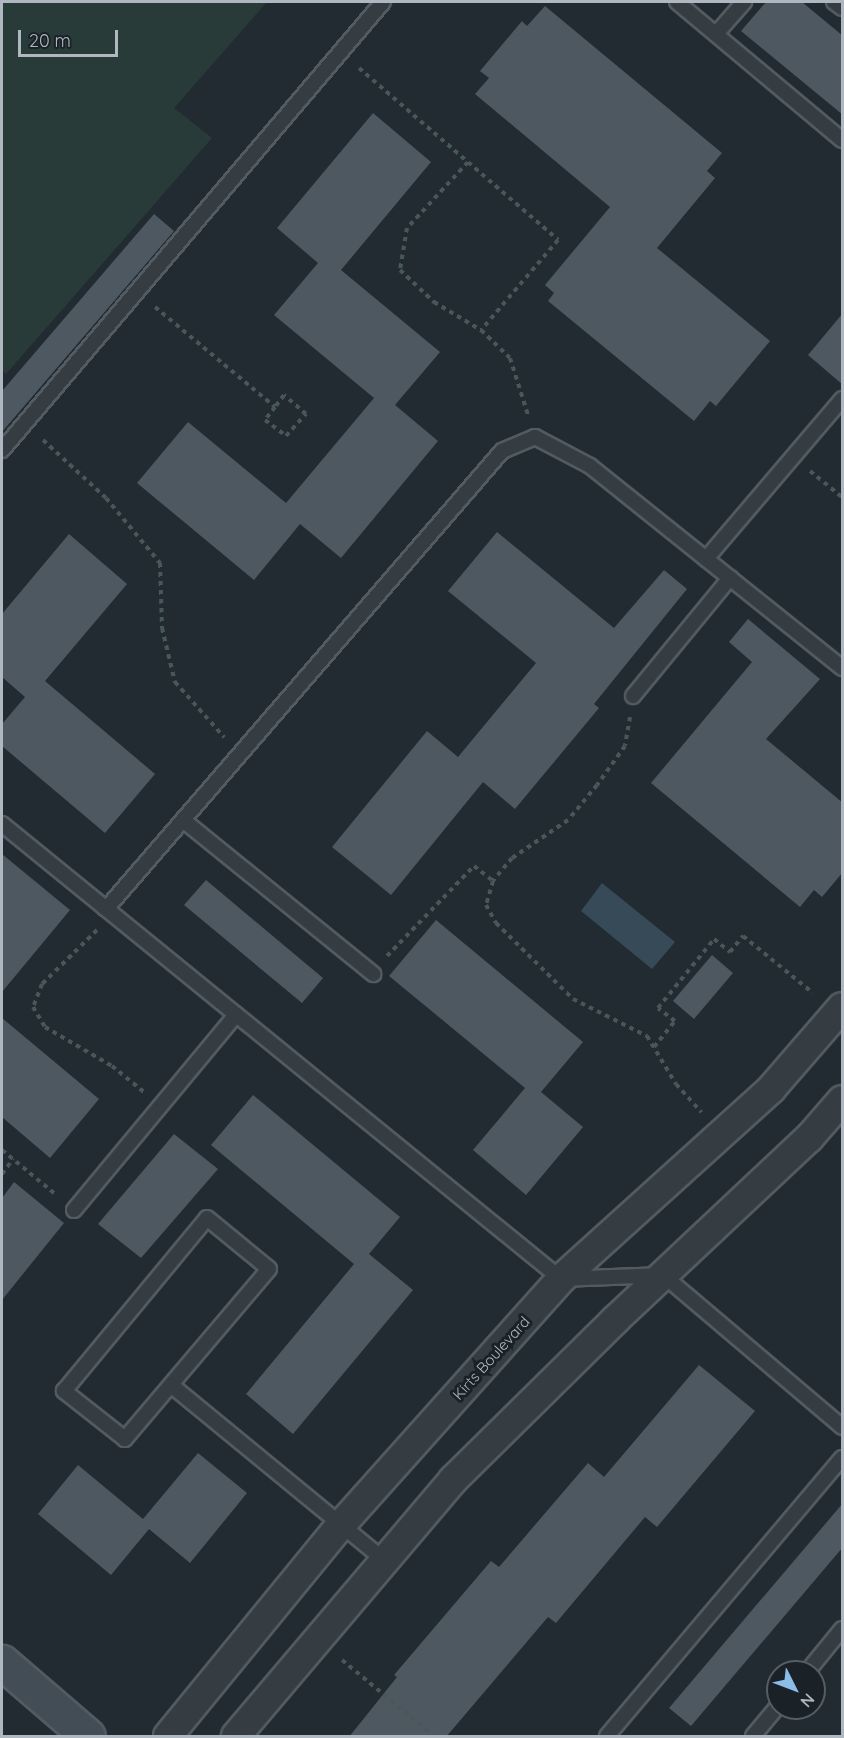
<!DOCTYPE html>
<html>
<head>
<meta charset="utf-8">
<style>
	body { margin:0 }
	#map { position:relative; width:844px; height:1738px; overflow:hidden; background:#222b32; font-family:Quicksand,sans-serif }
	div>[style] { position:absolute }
	.green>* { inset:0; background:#293b38 }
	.water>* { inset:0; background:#374a57 }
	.building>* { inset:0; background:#4d5861 }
	.path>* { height:4px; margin-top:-2px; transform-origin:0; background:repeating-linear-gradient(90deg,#485757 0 4.5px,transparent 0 9px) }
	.roads { filter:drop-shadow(2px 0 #525b61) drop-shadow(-2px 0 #525b61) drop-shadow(0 2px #525b61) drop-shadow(0 -2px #525b61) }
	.service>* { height:14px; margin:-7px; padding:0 7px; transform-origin:7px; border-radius:7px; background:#353d43 }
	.minor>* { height:28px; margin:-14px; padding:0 14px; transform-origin:14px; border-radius:14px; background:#353d43 }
	.secondary>* { height:33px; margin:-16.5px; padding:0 16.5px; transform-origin:16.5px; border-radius:16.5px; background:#434d56 }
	span { translate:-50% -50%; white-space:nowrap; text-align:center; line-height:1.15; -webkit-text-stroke:6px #1a2228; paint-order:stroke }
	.street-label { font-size:15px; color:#afb8c0 }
	.frame { position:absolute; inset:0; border:3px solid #afb8c0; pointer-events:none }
	.north { position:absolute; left:766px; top:1660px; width:60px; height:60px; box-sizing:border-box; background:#1a2228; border:2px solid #565e65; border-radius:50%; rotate:132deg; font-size:16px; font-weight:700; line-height:24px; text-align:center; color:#afb8c0 }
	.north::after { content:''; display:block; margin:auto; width:21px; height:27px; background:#8cbce8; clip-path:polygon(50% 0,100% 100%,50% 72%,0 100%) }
	.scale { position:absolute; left:18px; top:30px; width:100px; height:27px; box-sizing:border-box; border:3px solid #afb8c0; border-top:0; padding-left:8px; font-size:18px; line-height:21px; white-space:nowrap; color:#afb8c0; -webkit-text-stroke:4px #1a2228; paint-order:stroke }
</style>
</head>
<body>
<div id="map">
	<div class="green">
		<i style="clip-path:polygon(2px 2px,267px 2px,174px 108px,212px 138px,6px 374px,2px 370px)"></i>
	</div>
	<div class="water">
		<i style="clip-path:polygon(602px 883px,675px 942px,652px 969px,581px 911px)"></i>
	</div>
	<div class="building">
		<i style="clip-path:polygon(766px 2px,802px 2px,843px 36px,843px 115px,741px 31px)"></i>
		<i style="clip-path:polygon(545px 6px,722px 153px,707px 171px,715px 178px,657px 248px,770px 341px,716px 406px,710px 401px,694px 421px,548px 301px,554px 293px,545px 285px,610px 207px,475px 94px,489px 78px,480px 71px,522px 21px,527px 26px)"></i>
		<i style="clip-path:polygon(373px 113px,431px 162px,341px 270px,440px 352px,395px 405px,438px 441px,341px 558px,300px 524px,254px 580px,137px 483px,188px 422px,286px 503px,374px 398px,274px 315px,318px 263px,277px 228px)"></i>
		<i style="clip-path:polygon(154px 214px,174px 231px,2px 432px,2px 391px)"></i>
		<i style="clip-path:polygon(843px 313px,843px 385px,808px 355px)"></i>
		<i style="clip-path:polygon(497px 532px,614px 628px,664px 570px,687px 589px,594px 704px,599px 708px,515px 809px,483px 782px,391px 895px,332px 847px,427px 731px,458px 757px,536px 663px,448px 591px)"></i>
		<i style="clip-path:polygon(69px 534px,127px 584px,45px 681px,155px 774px,105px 833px,2px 746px,2px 724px,25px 697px,2px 677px,2px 614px)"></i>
		<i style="clip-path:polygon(748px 619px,820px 679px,766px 739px,843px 803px,843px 872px,822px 897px,814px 890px,800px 907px,651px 783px,752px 662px,729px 642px)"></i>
		<i style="clip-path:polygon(2px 854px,70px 910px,2px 992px)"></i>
		<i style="clip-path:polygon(206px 880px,323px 978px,302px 1003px,184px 905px)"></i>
		<i style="clip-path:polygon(436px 920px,583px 1042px,541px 1092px,583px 1127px,526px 1195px,473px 1150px,525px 1088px,389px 976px)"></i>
		<i style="clip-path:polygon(712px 955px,733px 973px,694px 1019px,673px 1001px)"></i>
		<i style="clip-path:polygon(2px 1018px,99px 1099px,50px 1158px,2px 1117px)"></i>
		<i style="clip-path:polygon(253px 1095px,400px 1217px,369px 1254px,413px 1290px,293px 1434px,246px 1394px,354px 1264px,211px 1145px)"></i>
		<i style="clip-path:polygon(174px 1134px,218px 1169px,141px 1258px,98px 1224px)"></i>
		<i style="clip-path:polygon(14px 1182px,64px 1223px,2px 1300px,2px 1198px)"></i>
		<i style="clip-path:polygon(699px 1365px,755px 1411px,657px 1527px,645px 1517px,556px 1623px,548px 1617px,446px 1737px,349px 1737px,397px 1677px,394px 1675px,491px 1561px,499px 1567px,588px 1463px,604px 1477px)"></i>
		<i style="clip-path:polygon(198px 1453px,247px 1493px,190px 1563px,149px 1529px,111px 1575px,38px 1514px,78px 1465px,143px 1519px)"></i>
		<i style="clip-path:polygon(843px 1503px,843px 1547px,691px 1726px,669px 1708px)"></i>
	</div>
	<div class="path">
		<i style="left:359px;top:68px;width:263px;rotate:40.8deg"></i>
		<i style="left:558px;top:240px;width:118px;rotate:130.5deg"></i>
		<i style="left:481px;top:330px;width:40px;rotate:44deg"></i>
		<i style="left:510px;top:358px;width:60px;rotate:72.5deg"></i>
		<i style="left:468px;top:162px;width:90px;rotate:132.7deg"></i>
		<i style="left:407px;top:228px;width:43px;rotate:99.5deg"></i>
		<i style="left:400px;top:270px;width:47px;rotate:43.3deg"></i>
		<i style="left:434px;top:302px;width:55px;rotate:30.8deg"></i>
		<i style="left:155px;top:307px;width:156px;rotate:39.8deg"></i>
		<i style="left:275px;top:407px;width:16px;rotate:128deg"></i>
		<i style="left:265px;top:420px;width:26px;rotate:37deg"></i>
		<i style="left:286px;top:436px;width:30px;rotate:-48deg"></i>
		<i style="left:306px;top:414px;width:29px;rotate:-139deg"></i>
		<i style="left:284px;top:395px;width:15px;rotate:127deg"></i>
		<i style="left:43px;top:440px;width:86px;rotate:42.6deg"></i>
		<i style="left:106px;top:498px;width:85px;rotate:50.3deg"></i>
		<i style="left:160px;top:563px;width:65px;rotate:88.2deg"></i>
		<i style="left:162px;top:628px;width:56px;rotate:76.5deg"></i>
		<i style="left:175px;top:682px;width:74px;rotate:48.3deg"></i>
		<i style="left:810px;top:471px;width:41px;rotate:39.1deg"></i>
		<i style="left:630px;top:717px;width:29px;rotate:100deg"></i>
		<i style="left:625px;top:746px;width:48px;rotate:125.7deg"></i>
		<i style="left:597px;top:785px;width:45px;rotate:129.6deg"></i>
		<i style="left:568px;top:820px;width:68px;rotate:145.8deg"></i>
		<i style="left:512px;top:858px;width:30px;rotate:130deg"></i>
		<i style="left:493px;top:881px;width:25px;rotate:106deg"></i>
		<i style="left:486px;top:905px;width:21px;rotate:61deg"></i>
		<i style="left:496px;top:923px;width:108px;rotate:44.6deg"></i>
		<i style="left:573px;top:999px;width:83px;rotate:26.6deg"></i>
		<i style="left:647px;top:1036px;width:56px;rotate:58.9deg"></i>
		<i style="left:676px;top:1084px;width:38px;rotate:48deg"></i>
		<i style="left:97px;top:930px;width:77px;rotate:135.5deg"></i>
		<i style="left:42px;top:984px;width:25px;rotate:111deg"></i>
		<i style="left:33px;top:1007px;width:23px;rotate:59deg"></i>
		<i style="left:45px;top:1027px;width:78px;rotate:30.2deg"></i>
		<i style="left:112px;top:1066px;width:41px;rotate:39.1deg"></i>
		<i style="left:387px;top:956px;width:125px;rotate:-46deg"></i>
		<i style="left:474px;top:866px;width:24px;rotate:38deg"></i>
		<i style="left:654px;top:1047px;width:33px;rotate:-51deg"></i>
		<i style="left:675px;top:1021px;width:21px;rotate:-143deg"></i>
		<i style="left:658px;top:1008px;width:89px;rotate:-50.9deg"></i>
		<i style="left:714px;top:939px;width:21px;rotate:39deg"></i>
		<i style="left:730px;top:952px;width:21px;rotate:-51deg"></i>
		<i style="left:743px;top:936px;width:90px;rotate:39.2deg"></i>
		<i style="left:2px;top:1150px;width:69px;rotate:39.7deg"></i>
		<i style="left:2px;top:1174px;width:19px;rotate:-54deg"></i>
		<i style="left:342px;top:1660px;width:119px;rotate:39.6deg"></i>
	</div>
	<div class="roads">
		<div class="service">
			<i style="left:677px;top:2px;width:215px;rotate:39.9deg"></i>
			<i style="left:834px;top:2px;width:10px;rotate:37deg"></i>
			<i style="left:716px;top:34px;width:43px;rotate:-48.8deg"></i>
			<i style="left:2px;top:450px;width:588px;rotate:-49.62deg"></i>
			<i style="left:706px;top:559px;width:210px;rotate:-49.6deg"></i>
			<i style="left:633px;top:696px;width:153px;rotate:-50.6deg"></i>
			<i style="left:183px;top:820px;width:245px;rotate:39deg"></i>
			<i style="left:2px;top:824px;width:721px;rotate:39.14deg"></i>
			<i style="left:561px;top:1279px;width:102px;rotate:-2.2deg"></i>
			<i style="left:663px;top:1275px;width:235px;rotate:40.3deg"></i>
			<i style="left:106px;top:909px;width:605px;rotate:-49.15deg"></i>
			<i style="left:502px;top:451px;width:36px;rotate:-23deg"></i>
			<i style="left:535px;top:437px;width:62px;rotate:27.8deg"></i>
			<i style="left:590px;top:466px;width:323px;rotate:38.7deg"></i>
			<i style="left:74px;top:1210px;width:254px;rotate:-50.3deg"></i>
			<i style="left:207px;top:1218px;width:80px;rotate:39.4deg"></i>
			<i style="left:269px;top:1269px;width:223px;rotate:130.3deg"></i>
			<i style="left:125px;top:1439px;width:78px;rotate:-141.8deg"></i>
			<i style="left:64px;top:1391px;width:224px;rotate:-50.4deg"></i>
			<i style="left:171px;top:1385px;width:274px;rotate:39.4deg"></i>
			<i style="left:807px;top:1672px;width:55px;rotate:-50.9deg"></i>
			<i style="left:607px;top:1736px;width:364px;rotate:-49.8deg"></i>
			<i style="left:753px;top:1736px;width:39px;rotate:-50deg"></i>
		</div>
		<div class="minor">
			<i style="left:168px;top:1736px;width:273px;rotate:-50.7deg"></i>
			<i style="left:341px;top:1525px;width:330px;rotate:-48.2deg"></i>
			<i style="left:561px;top:1279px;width:283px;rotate:-42.1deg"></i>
			<i style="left:771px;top:1089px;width:108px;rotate:-49.1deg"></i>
			<i style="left:236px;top:1736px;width:336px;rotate:-49.7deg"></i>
			<i style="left:453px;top:1480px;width:228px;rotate:-44.6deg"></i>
			<i style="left:615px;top:1320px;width:266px;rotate:-43.2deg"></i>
			<i style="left:809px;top:1138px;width:50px;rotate:-49deg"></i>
		</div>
		<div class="secondary">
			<i style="left:2px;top:1662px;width:113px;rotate:40.7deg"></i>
		</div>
	</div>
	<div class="street-label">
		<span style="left:491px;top:1358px;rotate:-48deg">Kirts Boulevard</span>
	</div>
	<div class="frame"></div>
	<div class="north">N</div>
	<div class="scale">20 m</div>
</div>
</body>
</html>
